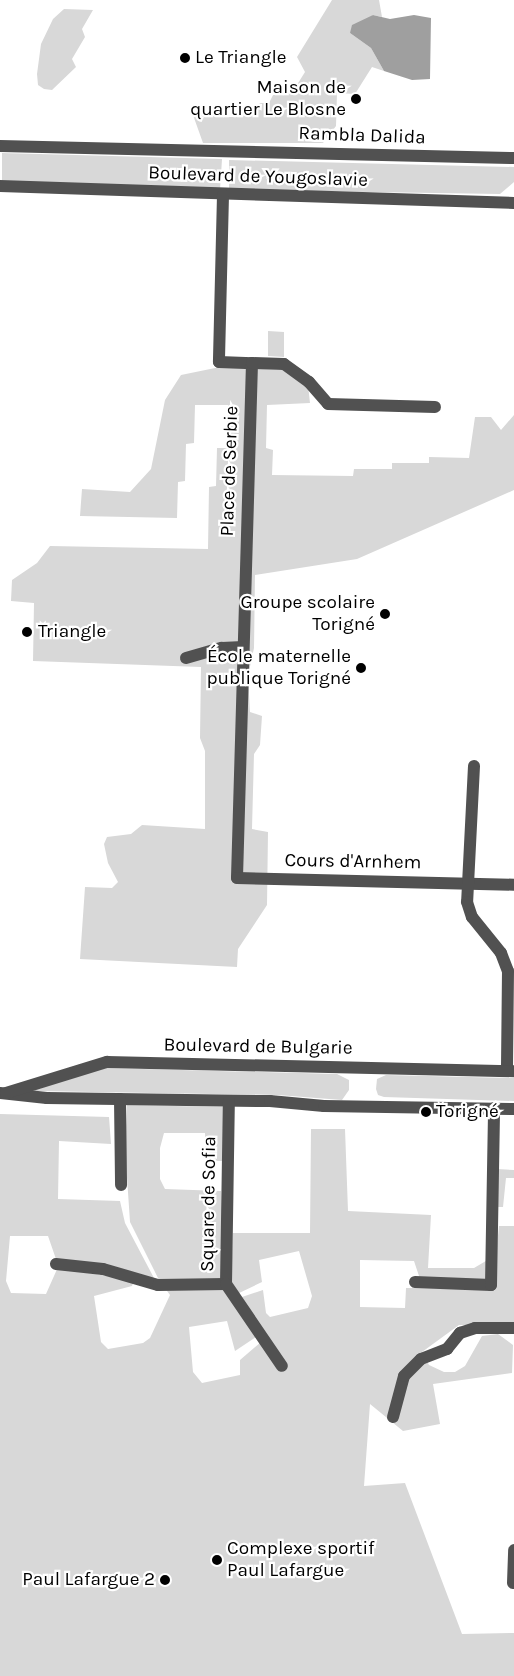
<!DOCTYPE html>
<html>
<head>
<meta charset="utf-8">
<style>
	body { margin:0 }
	#map { position:relative; width:514px; height:1676px; overflow:hidden; background:#fff; font-family:Karla,sans-serif }
	div>[style] { position:absolute }
	.green>* { inset:0; background:#d8d8d8 }
	.water>* { inset:0; background:#9f9f9f }
	.minor>* { height:12px; margin:-6px; padding:0 6px; transform-origin:6px; border-radius:6px; background:#515151 }
	.dots>* { width:14px; height:14px; translate:-50% -50%; box-sizing:border-box; border:2px solid #fff; border-radius:50% }
	span { translate:-50% -50%; white-space:nowrap; text-align:center; line-height:1.15; -webkit-text-stroke:4.5px #fff; paint-order:stroke }
	.poi-label { font-size:19px; color:#000 }
	.left { translate:0 -50%; text-align:left }
	.right { translate:-100% -50%; text-align:right }
	.street-label { font-size:19px; color:#000 }
</style>
</head>
<body>
<div id="map">
	<div class="green">
		<i style="clip-path:polygon(332px 0,379px 0,382px 17px,373px 15px,350px 33px,371px 48px,384px 71px,372px 67px,355px 94px,337px 93px,336px 126px,323px 143px,203px 143px,193px 115px,219px 109px,223px 117px,243px 117px,246px 110px,255px 110px,260px 103px,269px 103px,273px 95px,282px 95px,286px 88px,295px 88px,305px 72px,297px 57px)"></i>
		<i style="clip-path:polygon(64px 9px,93px 10px,82px 29px,85px 37px,72px 59px,76px 67px,52px 90px,44px 89px,38px 85px,37px 74px,41px 44px,53px 19px)"></i>
		<i style="clip-path:polygon(2px 153px,222px 159px,220px 190px,2px 182px)"></i>
		<i style="clip-path:polygon(229px 160px,514px 167px,514px 182px,500px 194px,229px 190px)"></i>
		<i style="clip-path:polygon(268px 331px,284px 332px,284px 357px,268px 356px)"></i>
		<i style="clip-path:polygon(220px 367px,284px 370px,308px 385px,310px 403px,267px 405px,266px 448px,273px 450px,272px 475px,353px 476px,354px 469px,392px 469px,392px 463px,429px 463px,429px 457px,469px 458px,475px 417px,491px 417px,501px 430px,514px 415px,514px 490px,357px 559px,255px 575px,254px 648px,248px 676px,250px 712px,262px 716px,260px 745px,254px 754px,252px 829px,268px 832px,267px 905px,238px 949px,237px 967px,80px 959px,85px 887px,112px 888px,118px 882px,108px 863px,104px 844px,107px 837px,131px 834px,142px 825px,205px 829px,205px 751px,200px 738px,201px 667px,33px 661px,34px 603px,11px 601px,12px 580px,37px 563px,50px 546px,208px 549px,209px 487px,216px 486px,217px 448px,227px 448px,228px 405px,195px 405px,194px 443px,186px 444px,185px 481px,178px 482px,177px 518px,80px 516px,82px 489px,130px 492px,151px 469px,165px 400px,181px 375px)"></i>
		<i style="clip-path:polygon(106px 1068px,337px 1074px,349px 1080px,349px 1090px,342px 1100px,278px 1095px,34px 1091px,36px 1087px)"></i>
		<i style="clip-path:polygon(386px 1075px,514px 1078px,514px 1101px,384px 1097px,378px 1095px,376px 1089px,377px 1079px)"></i>
		<i style="clip-path:polygon(evenodd,127px 1105px,223px 1107px,223px 1161px,206px 1161px,205px 1133px,164px 1133px,160px 1148px,160px 1179px,165px 1189px,221px 1191px,224px 1279px,256px 1337px,235px 1351px,227px 1321px,189px 1327px,193px 1372px,202px 1383px,240px 1375px,240px 1360px,261px 1342px,242px 1297px,263px 1290px,266px 1313px,270px 1317px,308px 1308px,312px 1296px,299px 1251px,259px 1260px,262px 1282px,237px 1294px,231px 1283px,233px 1233px,310px 1233px,311px 1129px,345px 1129px,348px 1211px,431px 1215px,428px 1268px,474px 1268px,496px 1255px,499px 1226px,514px 1226px,514px 1325px,459px 1325px,422px 1352px,429px 1365px,444px 1372px,455px 1372px,465px 1366px,482px 1336px,498px 1334px,513px 1345px,512px 1373px,433px 1384px,440px 1424px,403px 1431px,370px 1404px,364px 1486px,405px 1483px,462px 1634px,514px 1633px,514px 1676px,0 1676px,0 1114px,109px 1117px,111px 1144px,59px 1141px,58px 1199px,120px 1201px,125px 1223px,155px 1280px,57px 1262px,48px 1236px,10px 1236px,6px 1281px,11px 1293px,46px 1294px,58px 1267px,134px 1281px,132px 1286px,94px 1296px,101px 1342px,108px 1349px,143px 1343px,150px 1338px,170px 1295px,159px 1280px,130px 1222px,125px 1148px,127px 1105px,360px 1260px,414px 1261px,420px 1279px,414px 1288px,406px 1288px,405px 1308px,360px 1307px,360px 1260px)"></i>
		<i style="clip-path:polygon(497px 1169px,514px 1170px,514px 1178px,506px 1178px,503px 1207px,496px 1207px)"></i>
	</div>
	<div class="water">
		<i style="clip-path:polygon(373px 15px,390px 19px,414px 15px,431px 18px,430px 79px,412px 80px,384px 71px,371px 48px,350px 33px,352px 25px)"></i>
	</div>
	<div class="minor">
		<i style="left:0;top:146px;width:514px;rotate:1.34deg"></i>
		<i style="left:0;top:186px;width:514px;rotate:1.89deg"></i>
		<i style="left:223px;top:195px;width:167px;rotate:91.4deg"></i>
		<i style="left:219px;top:362px;width:33px;rotate:2deg"></i>
		<i style="left:252px;top:363px;width:515px;rotate:91.67deg"></i>
		<i style="left:237px;top:878px;width:277px;rotate:1.4deg"></i>
		<i style="left:252px;top:363px;width:32px;rotate:2deg"></i>
		<i style="left:284px;top:364px;width:31px;rotate:36deg"></i>
		<i style="left:309px;top:382px;width:29px;rotate:49deg"></i>
		<i style="left:328px;top:404px;width:107px;rotate:1.6deg"></i>
		<i style="left:186px;top:658px;width:37px;rotate:-16deg"></i>
		<i style="left:222px;top:648px;width:21px;rotate:-3deg"></i>
		<i style="left:474px;top:766px;width:136px;rotate:92.9deg"></i>
		<i style="left:467px;top:902px;width:16px;rotate:72deg"></i>
		<i style="left:472px;top:917px;width:46px;rotate:51.1deg"></i>
		<i style="left:501px;top:953px;width:19px;rotate:69deg"></i>
		<i style="left:508px;top:971px;width:100px;rotate:90.6deg"></i>
		<i style="left:0;top:1093px;width:47px;rotate:6.1deg"></i>
		<i style="left:47px;top:1098px;width:223px;rotate:0.8deg"></i>
		<i style="left:270px;top:1101px;width:54px;rotate:5.3deg"></i>
		<i style="left:324px;top:1106px;width:190px;rotate:0.9deg"></i>
		<i style="left:6px;top:1093px;width:106px;rotate:-17.1deg"></i>
		<i style="left:107px;top:1062px;width:407px;rotate:1.3deg"></i>
		<i style="left:120px;top:1099px;width:86px;rotate:89.3deg"></i>
		<i style="left:56px;top:1264px;width:47px;rotate:6.1deg"></i>
		<i style="left:103px;top:1269px;width:57px;rotate:16.2deg"></i>
		<i style="left:158px;top:1285px;width:68px;rotate:-0.8deg"></i>
		<i style="left:226px;top:1284px;width:183px;rotate:-89.1deg"></i>
		<i style="left:415px;top:1282px;width:76px;rotate:2.3deg"></i>
		<i style="left:491px;top:1285px;width:177px;rotate:-89deg"></i>
		<i style="left:226px;top:1284px;width:99px;rotate:55.7deg"></i>
		<i style="left:393px;top:1417px;width:42px;rotate:-75deg"></i>
		<i style="left:404px;top:1376px;width:24px;rotate:-45deg"></i>
		<i style="left:421px;top:1359px;width:28px;rotate:-21deg"></i>
		<i style="left:447px;top:1349px;width:21px;rotate:-51deg"></i>
		<i style="left:460px;top:1333px;width:16px;rotate:-18deg"></i>
		<i style="left:475px;top:1328px;width:39px"></i>
		<i style="left:513px;top:1583px;width:33px;rotate:-88deg"></i>
	</div>
	<div class="dots">
		<i style="left:185px;top:58px;background:#000"></i>
		<i style="left:356px;top:99px;background:#000"></i>
		<i style="left:385px;top:614px;background:#000"></i>
		<i style="left:27px;top:632px;background:#000"></i>
		<i style="left:361px;top:668px;background:#000"></i>
		<i style="left:426px;top:1112px;background:#000"></i>
		<i style="left:217px;top:1560px;background:#000"></i>
		<i style="left:165px;top:1580px;background:#000"></i>
	</div>
	<div class="poi-label">
		<span class="left" style="left:195px;top:58px">Le Triangle</span>
		<span class="right" style="left:346px;top:99px">Maison de<br>quartier Le Blosne</span>
		<span class="right" style="left:375px;top:614px">Groupe scolaire<br>Torigné</span>
		<span class="left" style="left:38px;top:632px">Triangle</span>
		<span class="right" style="left:351px;top:668px">École maternelle<br>publique Torigné</span>
		<span class="left" style="left:436px;top:1112px">Torigné</span>
		<span class="left" style="left:227px;top:1560px">Complexe sportif<br>Paul Lafargue</span>
		<span class="right" style="left:155px;top:1580px">Paul Lafargue 2</span>
	</div>
	<div class="street-label">
		<span style="left:362px;top:136px;rotate:2deg">Rambla Dalida</span>
		<span style="left:258px;top:177px;rotate:2deg">Boulevard de Yougoslavie</span>
		<span style="left:230px;top:471px;rotate:-88deg">Place de Serbie</span>
		<span style="left:353px;top:862px;rotate:1deg">Cours d'Arnhem</span>
		<span style="left:258px;top:1047px;rotate:1deg">Boulevard de Bulgarie</span>
		<span style="left:209px;top:1204px;rotate:-89deg">Square de Sofia</span>
	</div>
</div>
</body>
</html>
